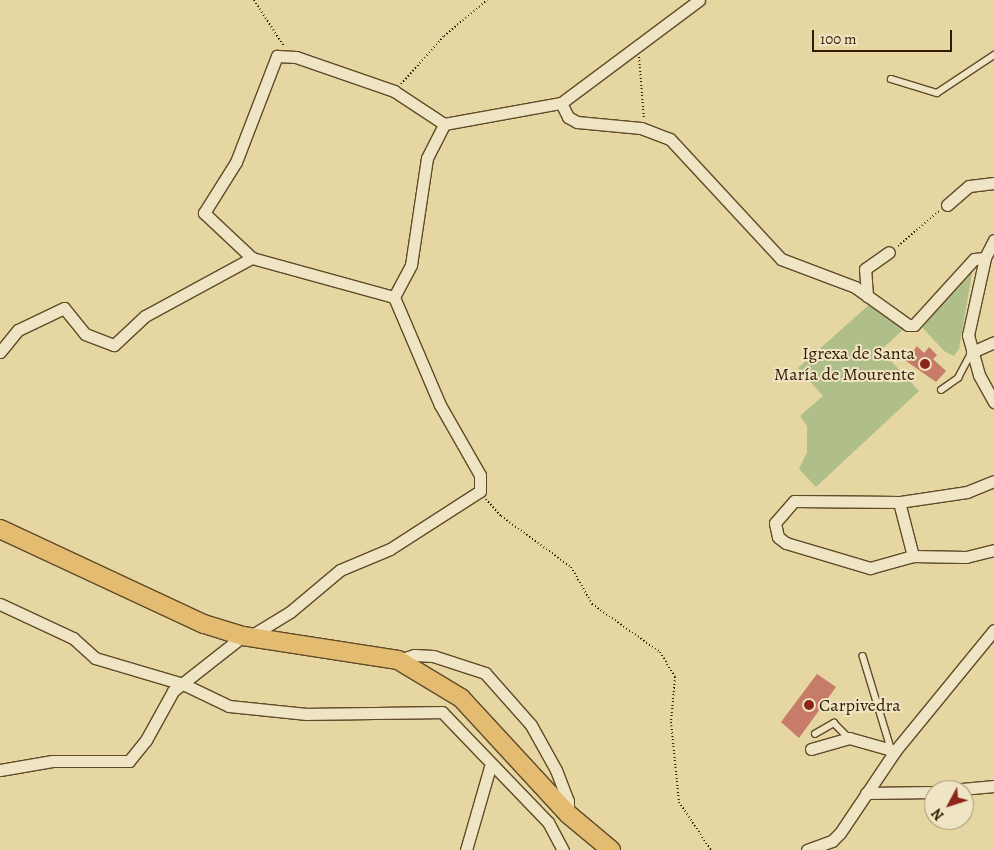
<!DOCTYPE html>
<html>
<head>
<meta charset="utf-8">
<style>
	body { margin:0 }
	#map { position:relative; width:994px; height:850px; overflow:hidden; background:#e6d6a2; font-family:Alegreya,serif }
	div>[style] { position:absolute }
	.green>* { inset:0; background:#b0bf89 }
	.building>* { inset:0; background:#c77b69 }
	.path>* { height:2px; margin-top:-1px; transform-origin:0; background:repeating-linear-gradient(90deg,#331b00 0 1px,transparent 0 3.5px) }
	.roads { filter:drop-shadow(1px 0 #604a28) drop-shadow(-1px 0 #604a28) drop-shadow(0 1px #604a28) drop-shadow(0 -1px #604a28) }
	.service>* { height:5.5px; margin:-2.75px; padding:0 2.75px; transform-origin:2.75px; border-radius:2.75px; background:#efe4c3 }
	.minor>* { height:11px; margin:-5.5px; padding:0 5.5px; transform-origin:5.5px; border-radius:5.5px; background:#efe4c3 }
	.trunk>* { height:18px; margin:-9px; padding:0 9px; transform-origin:9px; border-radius:9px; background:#e3bb71 }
	.dots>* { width:14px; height:14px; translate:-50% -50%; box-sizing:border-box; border:2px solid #efe4c3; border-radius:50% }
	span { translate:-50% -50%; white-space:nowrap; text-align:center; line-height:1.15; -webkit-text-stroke:4px #efe4c3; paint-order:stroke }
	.poi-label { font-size:18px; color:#331b00 }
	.right { translate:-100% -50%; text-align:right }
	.left { translate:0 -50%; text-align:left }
	.north { position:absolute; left:924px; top:780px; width:50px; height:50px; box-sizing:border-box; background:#efe4c3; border:1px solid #a49475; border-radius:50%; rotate:230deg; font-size:14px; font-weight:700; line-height:20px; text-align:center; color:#331b00 }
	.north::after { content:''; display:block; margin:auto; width:18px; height:22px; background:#8f2418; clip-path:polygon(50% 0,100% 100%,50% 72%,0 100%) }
	.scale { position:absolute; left:812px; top:30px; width:140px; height:22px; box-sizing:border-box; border:2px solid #331b00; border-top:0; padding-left:6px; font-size:15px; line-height:18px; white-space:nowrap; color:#331b00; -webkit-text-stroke:4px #efe4c3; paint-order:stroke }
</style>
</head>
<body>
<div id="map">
	<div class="green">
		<i style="clip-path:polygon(974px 262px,959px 349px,954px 356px,944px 351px,920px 325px)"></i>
		<i style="clip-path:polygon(871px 303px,906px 327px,881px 350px,919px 391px,816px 487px,799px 469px,807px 452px,807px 426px,800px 416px,823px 396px,798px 368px)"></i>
	</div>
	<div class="building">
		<i style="clip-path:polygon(917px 346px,924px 353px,929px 347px,937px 355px,933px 359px,946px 371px,936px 382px,906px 361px)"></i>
		<i style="clip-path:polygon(817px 674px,836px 687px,799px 738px,781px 722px)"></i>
	</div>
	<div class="path">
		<i style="left:254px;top:0;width:54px;rotate:57.2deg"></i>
		<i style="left:639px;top:57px;width:62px;rotate:85.4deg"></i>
		<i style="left:401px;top:84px;width:64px;rotate:-48.1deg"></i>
		<i style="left:444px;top:36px;width:56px;rotate:-39.9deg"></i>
		<i style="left:898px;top:246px;width:55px;rotate:-40.6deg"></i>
		<i style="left:486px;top:499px;width:23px;rotate:49deg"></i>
		<i style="left:501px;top:516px;width:87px;rotate:36.1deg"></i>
		<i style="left:571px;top:567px;width:43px;rotate:60.4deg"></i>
		<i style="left:592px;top:604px;width:83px;rotate:35.2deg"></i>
		<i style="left:660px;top:652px;width:29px;rotate:59deg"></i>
		<i style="left:675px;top:677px;width:45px;rotate:95.1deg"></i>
		<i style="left:671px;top:722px;width:80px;rotate:84.3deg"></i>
		<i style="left:679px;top:802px;width:58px;rotate:56.3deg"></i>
	</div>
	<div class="roads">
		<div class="service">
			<i style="left:891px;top:79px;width:48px;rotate:16.9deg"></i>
			<i style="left:937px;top:93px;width:69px;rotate:-33.7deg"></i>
			<i style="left:941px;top:390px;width:21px;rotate:-35deg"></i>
			<i style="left:958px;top:378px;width:30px;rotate:-62deg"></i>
			<i style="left:863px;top:656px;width:96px;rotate:73.1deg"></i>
			<i style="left:815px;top:734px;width:22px;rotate:-30deg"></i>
			<i style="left:834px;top:723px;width:21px;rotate:45deg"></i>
		</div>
		<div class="minor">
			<i style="left:561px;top:103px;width:16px;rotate:63deg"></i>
			<i style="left:568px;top:117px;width:10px;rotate:29deg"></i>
			<i style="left:577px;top:122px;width:64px;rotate:5.4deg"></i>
			<i style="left:641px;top:128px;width:31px;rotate:21deg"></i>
			<i style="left:670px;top:139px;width:163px;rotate:47.2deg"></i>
			<i style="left:781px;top:259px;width:79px;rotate:20.7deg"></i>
			<i style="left:855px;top:287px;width:65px;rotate:35.6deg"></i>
			<i style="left:908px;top:325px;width:6px"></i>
			<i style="left:914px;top:325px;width:89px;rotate:-47.7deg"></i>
			<i style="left:974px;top:259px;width:11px;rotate:-5deg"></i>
			<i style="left:947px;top:205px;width:29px;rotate:-41deg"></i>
			<i style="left:969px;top:186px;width:25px;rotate:-7deg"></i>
			<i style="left:994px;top:240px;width:20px;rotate:117deg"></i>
			<i style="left:985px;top:258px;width:79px;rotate:102.4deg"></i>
			<i style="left:968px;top:335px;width:41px;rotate:74.6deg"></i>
			<i style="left:979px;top:375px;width:31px;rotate:61deg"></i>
			<i style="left:252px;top:258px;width:66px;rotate:-136.8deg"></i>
			<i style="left:204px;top:213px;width:60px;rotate:-57.9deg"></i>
			<i style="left:236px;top:162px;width:114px;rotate:-68.9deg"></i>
			<i style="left:277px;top:56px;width:19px;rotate:3deg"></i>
			<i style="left:296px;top:57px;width:104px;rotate:19.1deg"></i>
			<i style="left:394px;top:91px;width:60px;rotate:33.4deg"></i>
			<i style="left:867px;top:296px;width:27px;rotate:-94deg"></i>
			<i style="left:865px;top:269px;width:29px;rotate:-35deg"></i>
			<i style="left:0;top:352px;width:28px;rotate:-51deg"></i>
			<i style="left:18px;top:330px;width:51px;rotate:-25.6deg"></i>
			<i style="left:64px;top:308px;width:33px;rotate:51deg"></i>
			<i style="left:85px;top:334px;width:31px;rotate:21deg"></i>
			<i style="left:114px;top:345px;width:42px;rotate:-43.1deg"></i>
			<i style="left:145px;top:316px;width:122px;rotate:-28.5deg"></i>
			<i style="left:252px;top:258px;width:147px;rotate:15.4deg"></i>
			<i style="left:972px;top:352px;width:24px;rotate:-24deg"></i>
			<i style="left:994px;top:481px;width:29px;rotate:158deg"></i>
			<i style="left:967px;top:492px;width:69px;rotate:171.6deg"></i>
			<i style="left:899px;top:502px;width:105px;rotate:-179.5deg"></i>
			<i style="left:794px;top:501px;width:29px;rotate:131deg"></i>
			<i style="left:775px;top:523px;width:14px;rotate:78deg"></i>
			<i style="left:778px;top:537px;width:10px;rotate:37deg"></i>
			<i style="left:786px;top:543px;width:88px;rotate:16.6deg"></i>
			<i style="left:870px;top:568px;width:45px;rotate:-15.6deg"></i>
			<i style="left:913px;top:556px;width:53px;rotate:1.1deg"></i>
			<i style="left:966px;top:557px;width:29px;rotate:-14deg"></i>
			<i style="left:899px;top:502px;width:56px;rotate:75.5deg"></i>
			<i style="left:0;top:604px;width:81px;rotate:25deg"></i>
			<i style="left:73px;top:638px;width:30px;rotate:42deg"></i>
			<i style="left:95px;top:658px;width:92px;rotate:16.5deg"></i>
			<i style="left:183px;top:684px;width:51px;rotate:25.6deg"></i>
			<i style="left:229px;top:706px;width:78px;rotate:5.9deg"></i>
			<i style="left:307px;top:714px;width:135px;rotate:-0.8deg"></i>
			<i style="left:442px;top:712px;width:153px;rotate:46.1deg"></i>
			<i style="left:548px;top:822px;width:32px;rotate:62deg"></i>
			<i style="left:249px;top:637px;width:48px;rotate:-31.4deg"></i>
			<i style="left:290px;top:612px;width:65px;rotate:-40deg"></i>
			<i style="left:340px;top:570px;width:54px;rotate:-22.8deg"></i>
			<i style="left:390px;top:549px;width:107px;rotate:-32.8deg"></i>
			<i style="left:480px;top:491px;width:16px;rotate:-90deg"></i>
			<i style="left:480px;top:475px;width:81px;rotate:-119.7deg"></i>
			<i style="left:440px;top:405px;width:117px;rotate:-113.1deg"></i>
			<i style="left:394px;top:297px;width:36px;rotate:-62deg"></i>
			<i style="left:411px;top:265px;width:108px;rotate:-81.5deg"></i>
			<i style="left:427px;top:158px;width:38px;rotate:-63deg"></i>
			<i style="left:444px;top:124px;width:119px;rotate:-10.2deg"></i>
			<i style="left:561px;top:103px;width:172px;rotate:-36.7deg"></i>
			<i style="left:398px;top:660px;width:17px;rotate:-17deg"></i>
			<i style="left:414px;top:655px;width:19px;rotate:3deg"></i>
			<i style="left:433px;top:656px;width:55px;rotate:18.1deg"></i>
			<i style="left:485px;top:673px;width:69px;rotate:48.5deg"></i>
			<i style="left:531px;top:725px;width:51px;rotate:60.9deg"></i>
			<i style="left:556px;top:770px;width:33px;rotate:69deg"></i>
			<i style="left:568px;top:801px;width:13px;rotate:90deg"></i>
			<i style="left:811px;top:749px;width:40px;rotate:-16deg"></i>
			<i style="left:849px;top:738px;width:48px;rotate:15.8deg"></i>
			<i style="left:0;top:770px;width:53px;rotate:-9.8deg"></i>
			<i style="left:52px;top:761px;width:77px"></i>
			<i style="left:129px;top:761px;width:27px;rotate:-51deg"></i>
			<i style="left:146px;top:740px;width:56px;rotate:-61.1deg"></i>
			<i style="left:173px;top:691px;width:89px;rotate:-38.2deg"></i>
			<i style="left:951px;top:790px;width:43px;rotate:-5.3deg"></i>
			<i style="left:866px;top:793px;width:68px;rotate:-0.8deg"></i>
			<i style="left:466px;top:850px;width:86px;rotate:-73.9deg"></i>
			<i style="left:807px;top:850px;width:27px;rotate:-20deg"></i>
			<i style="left:832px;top:841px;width:11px;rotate:-45deg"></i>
			<i style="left:840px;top:833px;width:99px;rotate:-56.1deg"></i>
			<i style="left:895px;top:751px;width:156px;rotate:-50.7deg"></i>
		</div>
		<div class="trunk">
			<i style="left:0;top:529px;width:225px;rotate:25deg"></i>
			<i style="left:204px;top:624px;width:41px;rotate:17.1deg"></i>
			<i style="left:243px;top:636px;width:157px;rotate:8.8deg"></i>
			<i style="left:398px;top:660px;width:74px;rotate:31.1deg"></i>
			<i style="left:461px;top:698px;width:158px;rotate:47.3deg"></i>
			<i style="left:568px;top:814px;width:56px;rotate:39.9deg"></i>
		</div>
	</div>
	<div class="dots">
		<i style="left:925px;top:364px;background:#8f2418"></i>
		<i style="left:809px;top:705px;background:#8f2418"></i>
	</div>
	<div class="poi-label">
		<span class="right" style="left:915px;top:364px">Igrexa de Santa<br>María de Mourente</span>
		<span class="left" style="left:819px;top:705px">Carpivedra</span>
	</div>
	<div class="north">N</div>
	<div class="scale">100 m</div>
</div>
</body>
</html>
